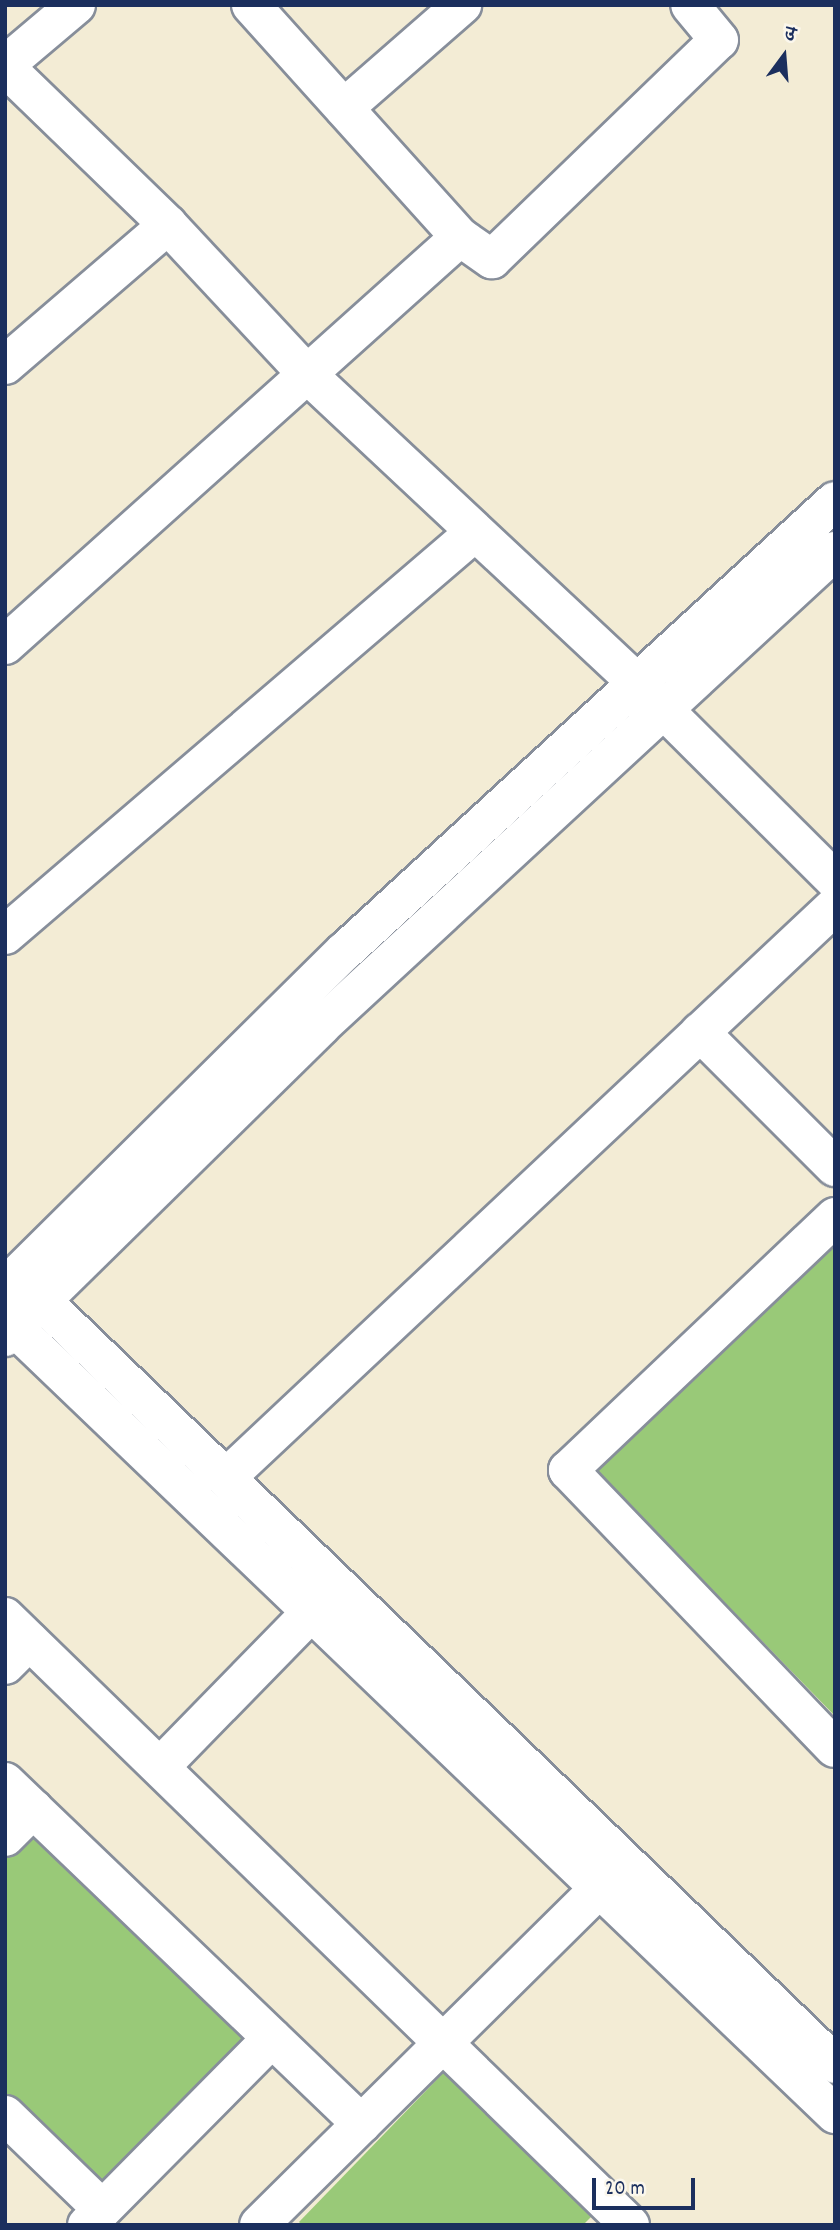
<!DOCTYPE html>
<html>
<head>
<meta charset="utf-8">
<style>
	body { margin:0 }
	#map { position:relative; width:840px; height:2230px; overflow:hidden; background:#f3ecd5; font-family:Dekko,"Playpen Sans Deva",sans-serif }
	div>[style] { position:absolute }
	.green>* { inset:0; background:#99c978 }
	.roads { filter:drop-shadow(2px 0 #878e9a) drop-shadow(-2px 0 #878e9a) drop-shadow(0 2px #878e9a) drop-shadow(0 -2px #878e9a) }
	.minor>* { height:38px; margin:-19px; padding:0 19px; transform-origin:19px; border-radius:19px; background:#fff }
	span { translate:-50% -50%; white-space:nowrap; text-align:center; line-height:1.15; -webkit-text-stroke:5px #fbf7ec; paint-order:stroke }
	.frame { position:absolute; inset:0; border:7px solid #1b2f5e; pointer-events:none }
	.north { position:absolute; left:749px; top:21px; width:70px; height:70px; -webkit-text-stroke:5px #fbf7ec; paint-order:stroke; rotate:16deg; font-size:19px; font-weight:700; line-height:28px; text-align:center; color:#1b2f5e }
	.north::after { content:''; display:block; margin:auto; width:24px; height:32px; background:#1b2f5e; clip-path:polygon(50% 0,100% 100%,50% 72%,0 100%) }
	.scale { position:absolute; left:592px; top:2178px; width:103px; height:32px; box-sizing:border-box; border:4px solid #1b2f5e; border-top:0; padding-left:9px; font-size:21px; line-height:24px; white-space:nowrap; color:#1b2f5e; -webkit-text-stroke:5px #fbf7ec; paint-order:stroke }
</style>
</head>
<body>
<div id="map">
	<div class="green">
		<i style="clip-path:polygon(835px 1246px,835px 1716px,594px 1468px)"></i>
		<i style="clip-path:polygon(30px 1828px,250px 2042px,99px 2196px,5px 2105px,5px 1853px)"></i>
		<i style="clip-path:polygon(447px 2069px,596px 2212px,583px 2225px,302px 2225px,299px 2222px)"></i>
	</div>
	<div class="roads">
		<div class="minor">
			<i style="left:251px;top:5px;width:312px;rotate:48deg"></i>
			<i style="left:460px;top:237px;width:39px;rotate:35deg"></i>
			<i style="left:492px;top:259px;width:315px;rotate:-44deg"></i>
			<i style="left:719px;top:40px;width:45px;rotate:-129.6deg"></i>
			<i style="left:5px;top:65px;width:93px;rotate:-40.2deg"></i>
			<i style="left:5px;top:67px;width:227px;rotate:44.1deg"></i>
			<i style="left:344px;top:108px;width:157px;rotate:-41.1deg"></i>
			<i style="left:5px;top:365px;width:215px;rotate:-40.7deg"></i>
			<i style="left:168px;top:225px;width:204px;rotate:47deg"></i>
			<i style="left:307px;top:374px;width:452px;rotate:43.1deg"></i>
			<i style="left:637px;top:683px;width:279px;rotate:44.9deg"></i>
			<i style="left:5px;top:645px;width:611px;rotate:-41.88deg"></i>
			<i style="left:5px;top:935px;width:619px;rotate:-40.61deg"></i>
			<i style="left:700px;top:1032px;width:191px;rotate:45deg"></i>
			<i style="left:835px;top:1217px;width:368px;rotate:136.5deg"></i>
			<i style="left:568px;top:1470px;width:385px;rotate:46.2deg"></i>
			<i style="left:5px;top:1287px;width:478px;rotate:-44.7deg"></i>
			<i style="left:345px;top:951px;width:665px;rotate:-42.56deg"></i>
			<i style="left:18px;top:1298px;width:24px;rotate:7deg"></i>
			<i style="left:42px;top:1301px;width:1100px;rotate:43.9deg"></i>
			<i style="left:5px;top:1310px;width:21px;rotate:61deg"></i>
			<i style="left:15px;top:1328px;width:1136px;rotate:43.79deg"></i>
			<i style="left:5px;top:1337px;width:443px;rotate:-44.5deg"></i>
			<i style="left:321px;top:1026px;width:700px;rotate:-42.74deg"></i>
			<i style="left:228px;top:1476px;width:833px;rotate:-43.2deg"></i>
			<i style="left:5px;top:1617px;width:872px;rotate:44.21deg"></i>
			<i style="left:5px;top:1665px;width:34px;rotate:-45deg"></i>
			<i style="left:160px;top:1767px;width:216px;rotate:-45.7deg"></i>
			<i style="left:5px;top:1782px;width:494px;rotate:43.8deg"></i>
			<i style="left:5px;top:1837px;width:40px;rotate:-45deg"></i>
			<i style="left:5px;top:2115px;width:135px;rotate:44.1deg"></i>
			<i style="left:87px;top:2225px;width:263px;rotate:-45.3deg"></i>
			<i style="left:259px;top:2225px;width:502px;rotate:-44.68deg"></i>
		</div>
	</div>
	<div class="frame"></div>
	<div class="north">उ</div>
	<div class="scale">20 m</div>
</div>
</body>
</html>
